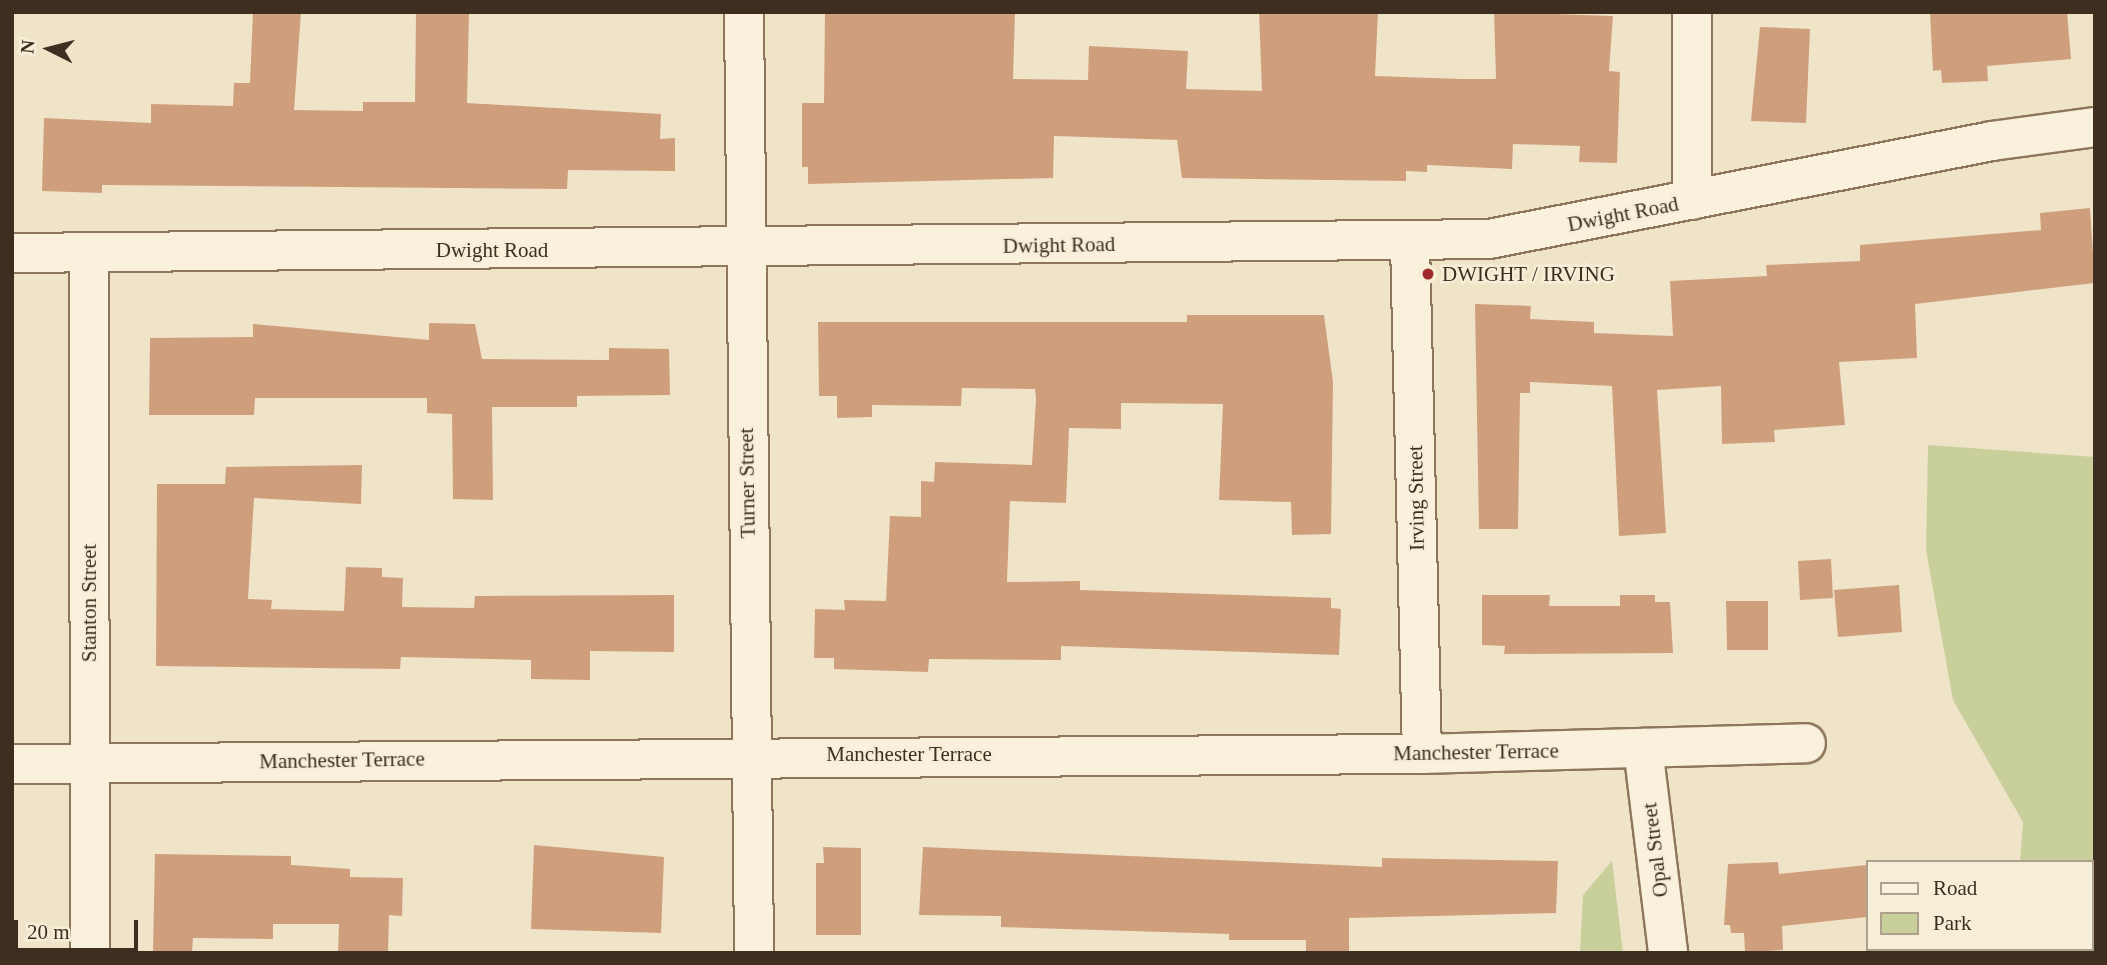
<!DOCTYPE html>
<html>
<head>
<meta charset="utf-8">
<style>
	body { margin:0 }
	#map { position:relative; width:2107px; height:965px; overflow:hidden; background:#f0e4c8; font-family:"Times New Roman",serif }
	div>[style] { position:absolute }
	.green>* { inset:0; background:#c9cf9b }
	.building>* { inset:0; background:#cf9f7d }
	.roads { filter:drop-shadow(2px 0 #8d765c) drop-shadow(-2px 0 #8d765c) drop-shadow(0 2px #8d765c) drop-shadow(0 -2px #8d765c) }
	.minor>* { height:38px; margin:-19px; padding:0 19px; transform-origin:19px; border-radius:19px; background:#faf1dc }
	.secondary>* { height:38px; margin:-19px; padding:0 19px; transform-origin:19px; border-radius:19px; background:#faf1dc }
	.dots>* { width:19px; height:19px; translate:-50% -50%; box-sizing:border-box; border:4px solid #f7eed8; border-radius:50% }
	span { translate:-50% -50%; white-space:nowrap; text-align:center; line-height:1.15; -webkit-text-stroke:5px #f7eed8; paint-order:stroke }
	.street-label { font-size:21px; color:#3d2e20 }
	.poi-label { font-size:21px; color:#3d2e20 }
	.left { translate:0 -50%; text-align:left }
	.frame { position:absolute; inset:0; border:14px solid #3d2e20; pointer-events:none }
	.legend { position:absolute; left:1866px; top:860px; width:228px; height:91px; box-sizing:border-box; background:#f7eed8; border:2px solid #ada18e; margin:0; padding:9px 12px; list-style:none; font-size:21px; color:#3d2e20 }
	.legend li { display:flex; align-items:center; gap:14px; height:35px }
	.legend b { width:35px; border:2px solid #ada18e }
	.north { position:absolute; left:14px; top:14px; width:70px; height:70px; -webkit-text-stroke:5px #f7eed8; paint-order:stroke; rotate:276deg; font-size:19px; font-weight:700; line-height:28px; text-align:center; color:#3d2e20 }
	.north::after { content:''; display:block; margin:auto; width:24px; height:32px; background:#3d2e20; clip-path:polygon(50% 0,100% 100%,50% 72%,0 100%) }
	.scale { position:absolute; left:14px; top:920px; width:124px; height:32px; box-sizing:border-box; border:4px solid #3d2e20; border-top:0; padding-left:9px; font-size:21px; line-height:24px; white-space:nowrap; color:#3d2e20; -webkit-text-stroke:5px #f7eed8; paint-order:stroke }
</style>
</head>
<body>
<div id="map">
	<div class="green">
		<i style="clip-path:polygon(1928px 445px,2095px 457px,2095px 953px,2013px 953px,2091px 949px,2091px 862px,2020px 862px,2023px 822px,1953px 700px,1926px 550px)"></i>
		<i style="clip-path:polygon(1612px 861px,1623px 953px,1580px 953px,1583px 895px)"></i>
	</div>
	<div class="building">
		<i style="clip-path:polygon(253px 12px,301px 12px,294px 110px,363px 111px,363px 102px,415px 102px,416px 12px,469px 12px,467px 103px,661px 114px,660px 139px,675px 138px,675px 171px,568px 170px,567px 189px,102px 185px,102px 193px,42px 191px,44px 118px,151px 123px,151px 104px,233px 106px,234px 83px,250px 83px)"></i>
		<i style="clip-path:polygon(825px 12px,1015px 12px,1013px 79px,1088px 80px,1089px 46px,1188px 51px,1186px 89px,1262px 91px,1259px 12px,1378px 12px,1375px 76px,1462px 79px,1496px 79px,1494px 12px,1613px 16px,1609px 71px,1620px 72px,1617px 163px,1579px 162px,1580px 146px,1513px 144px,1512px 169px,1427px 165px,1427px 172px,1406px 171px,1406px 181px,1182px 178px,1177px 140px,1054px 136px,1053px 178px,808px 184px,808px 167px,802px 167px,802px 103px,824px 103px)"></i>
		<i style="clip-path:polygon(1930px 12px,2067px 12px,2071px 59px,1987px 66px,1988px 81px,1942px 83px,1941px 70px,1933px 71px)"></i>
		<i style="clip-path:polygon(1760px 27px,1810px 29px,1806px 123px,1751px 121px)"></i>
		<i style="clip-path:polygon(2090px 208px,2095px 283px,1915px 304px,1917px 358px,1839px 362px,1845px 425px,1774px 430px,1775px 442px,1722px 444px,1721px 386px,1657px 390px,1666px 533px,1619px 536px,1612px 386px,1530px 382px,1530px 393px,1520px 393px,1518px 529px,1479px 529px,1475px 304px,1531px 306px,1530px 319px,1594px 322px,1594px 333px,1673px 336px,1670px 281px,1767px 276px,1766px 265px,1860px 261px,1860px 245px,2041px 230px,2040px 213px)"></i>
		<i style="clip-path:polygon(1187px 315px,1324px 315px,1333px 382px,1331px 534px,1292px 535px,1291px 502px,1219px 500px,1223px 404px,1121px 403px,1121px 429px,1069px 428px,1066px 503px,1010px 501px,1007px 582px,1080px 581px,1080px 590px,1331px 598px,1331px 608px,1341px 609px,1339px 655px,1061px 646px,1061px 660px,929px 659px,928px 672px,834px 669px,834px 658px,814px 658px,815px 609px,845px 610px,844px 600px,886px 601px,890px 516px,921px 517px,921px 481px,934px 482px,935px 462px,1032px 465px,1036px 399px,1035px 389px,962px 388px,961px 406px,872px 405px,872px 417px,837px 418px,837px 396px,819px 396px,818px 322px,1187px 322px)"></i>
		<i style="clip-path:polygon(429px 323px,475px 324px,482px 359px,609px 360px,609px 348px,669px 349px,670px 395px,577px 396px,577px 407px,492px 407px,493px 500px,453px 499px,452px 414px,427px 413px,427px 398px,255px 398px,254px 415px,149px 415px,150px 338px,253px 337px,253px 324px,429px 340px)"></i>
		<i style="clip-path:polygon(362px 465px,361px 504px,254px 498px,248px 599px,272px 600px,271px 609px,344px 611px,346px 567px,382px 568px,382px 577px,403px 578px,402px 607px,474px 608px,475px 596px,674px 595px,674px 652px,590px 651px,590px 680px,531px 679px,531px 660px,401px 657px,400px 669px,156px 666px,157px 484px,225px 484px,226px 467px)"></i>
		<i style="clip-path:polygon(1831px 559px,1833px 598px,1800px 600px,1798px 561px)"></i>
		<i style="clip-path:polygon(1899px 585px,1902px 632px,1838px 637px,1834px 590px)"></i>
		<i style="clip-path:polygon(1482px 595px,1550px 595px,1549px 606px,1620px 606px,1620px 595px,1655px 595px,1655px 602px,1670px 602px,1673px 653px,1504px 654px,1505px 646px,1482px 645px)"></i>
		<i style="clip-path:polygon(1726px 601px,1768px 601px,1768px 650px,1727px 650px)"></i>
		<i style="clip-path:polygon(534px 845px,664px 857px,661px 933px,531px 929px)"></i>
		<i style="clip-path:polygon(823px 847px,861px 848px,861px 935px,816px 935px,816px 863px,824px 863px)"></i>
		<i style="clip-path:polygon(923px 847px,1382px 867px,1382px 858px,1558px 861px,1556px 913px,1349px 918px,1349px 953px,1306px 953px,1306px 940px,1229px 940px,1229px 934px,1001px 927px,1001px 916px,919px 915px)"></i>
		<i style="clip-path:polygon(155px 854px,291px 856px,291px 865px,350px 869px,350px 877px,403px 878px,402px 916px,389px 915px,388px 953px,338px 953px,339px 924px,273px 924px,273px 939px,193px 938px,192px 953px,153px 952px)"></i>
		<i style="clip-path:polygon(1778px 862px,1779px 874px,1867px 865px,1867px 917px,1782px 926px,1783px 950px,1745px 952px,1744px 933px,1731px 933px,1730px 925px,1724px 925px,1728px 864px)"></i>
	</div>
	<div class="roads">
		<div class="minor">
			<i style="left:744px;top:12px;width:941px;rotate:89.39deg"></i>
			<i style="left:1692px;top:12px;width:188px;rotate:90deg"></i>
			<i style="left:1410px;top:242px;width:512px;rotate:88.66deg"></i>
			<i style="left:89px;top:253px;width:700px;rotate:89.92deg"></i>
			<i style="left:1643px;top:748px;width:207px;rotate:83deg"></i>
			<i style="left:12px;top:764px;width:1410px;rotate:-0.41deg"></i>
			<i style="left:1422px;top:754px;width:384px;rotate:-1.6deg"></i>
		</div>
		<div class="secondary">
			<i style="left:12px;top:253px;width:1477px;rotate:-0.54deg"></i>
			<i style="left:1489px;top:239px;width:512px;rotate:-11.02deg"></i>
			<i style="left:1992px;top:141px;width:104px;rotate:-7.7deg"></i>
		</div>
	</div>
	<div class="dots">
		<i style="left:1428px;top:274px;background:#9e2a2b"></i>
	</div>
	<div class="street-label">
		<span style="left:1623px;top:214px;rotate:-11deg">Dwight Road</span>
		<span style="left:1059px;top:245px;rotate:-1deg">Dwight Road</span>
		<span style="left:492px;top:250px">Dwight Road</span>
		<span style="left:747px;top:483px;rotate:-91deg">Turner Street</span>
		<span style="left:1416px;top:498px;rotate:-91deg">Irving Street</span>
		<span style="left:89px;top:603px;rotate:-90deg">Stanton Street</span>
		<span style="left:1476px;top:752px;rotate:-1deg">Manchester Terrace</span>
		<span style="left:909px;top:754px">Manchester Terrace</span>
		<span style="left:342px;top:760px;rotate:-1deg">Manchester Terrace</span>
		<span style="left:1655px;top:850px;rotate:-97deg">Opal Street</span>
	</div>
	<div class="poi-label">
		<span class="left" style="left:1442px;top:274px">DWIGHT / IRVING</span>
	</div>
	<div class="frame"></div>
	<ul class="legend">
	<li><b style="height:9px;background:#faf1dc"></b>Road</li>
	<li><b style="height:19px;background:#c9cf9b"></b>Park</li>
	</ul>
	<div class="north">N</div>
	<div class="scale">20 m</div>
</div>
</body>
</html>
